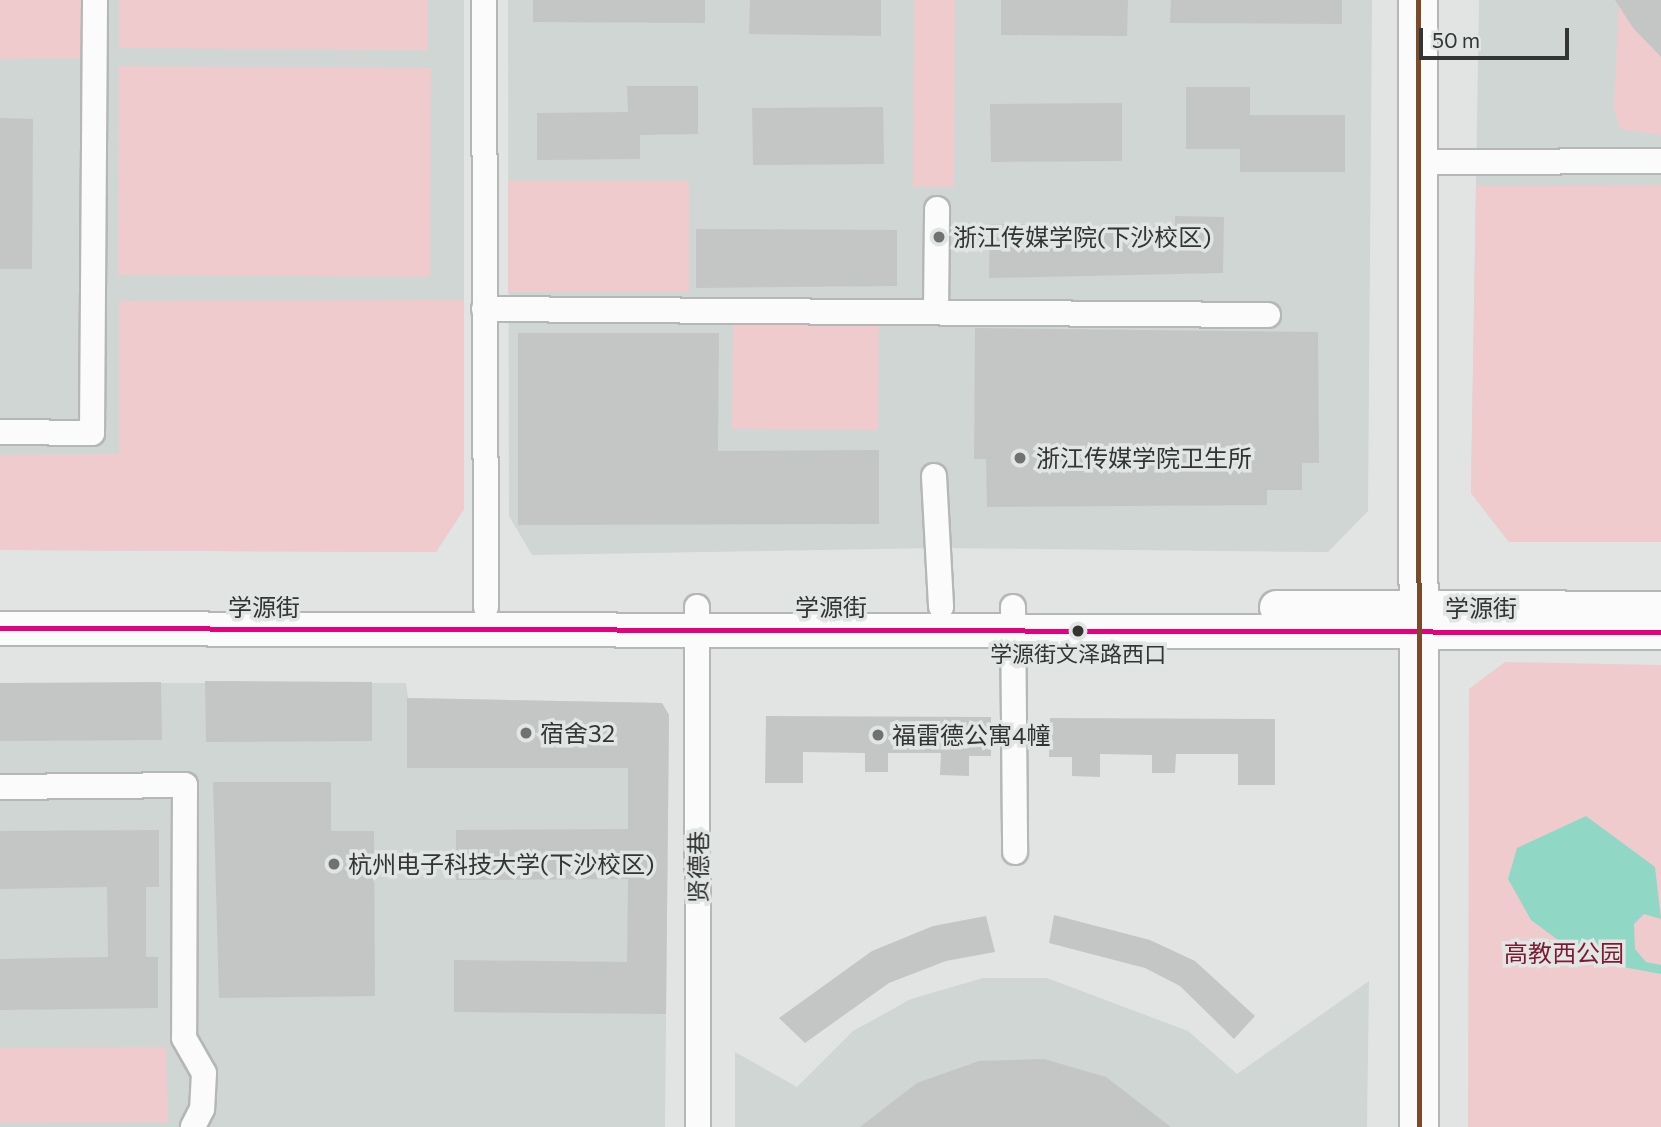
<!DOCTYPE html>
<html>
<head>
<meta charset="utf-8">
<style>
	body { margin:0 }
	#map { position:relative; width:1661px; height:1127px; overflow:hidden; background:#e2e4e3; font-family:Commissioner,"Noto Sans SC",sans-serif }
	div>[style] { position:absolute }
	.built>* { inset:0; background:#cfd6d4 }
	.green>* { inset:0; background:#f0cbce }
	.water>* { inset:0; background:#90d7c5 }
	.building>* { inset:0; background:#c4c6c5 }
	.roads { filter:drop-shadow(2px 0 #b5b7b6) drop-shadow(-2px 0 #b5b7b6) drop-shadow(0 2px #b5b7b6) drop-shadow(0 -2px #b5b7b6) }
	.minor>* { height:24px; margin:-12px; padding:0 12px; transform-origin:12px; border-radius:12px; background:#fbfbfb }
	.secondary>* { height:33px; margin:-16.5px; padding:0 16.5px; transform-origin:16.5px; border-radius:16.5px; background:#fbfbfb }
	.primary>* { height:38px; margin:-19px; padding:0 19px; transform-origin:19px; border-radius:19px; background:#fbfbfb }
	.bus-1>* { height:5px; margin:-2.5px; padding:0 2.5px; transform-origin:2.5px; border-radius:2.5px; background:#e5007d }
	.bus-2>* { height:5px; margin:-2.5px; padding:0 2.5px; transform-origin:2.5px; border-radius:2.5px; background:#7a4b2a }
	.dots>* { width:19px; height:19px; translate:-50% -50%; box-sizing:border-box; border:4px solid #e1e5e4; border-radius:50% }
	span { translate:-50% -50%; white-space:nowrap; text-align:center; line-height:1.15; -webkit-text-stroke:7px #e1e5e4; paint-order:stroke }
	.bus-label { font-size:22px; color:#333534 }
	.poi-label { font-size:24px; color:#333534 }
	.left { translate:0 -50%; text-align:left }
	.street-label { font-size:24px; color:#333534 }
	.park-label { font-size:24px; color:#7b1a31 }
	.scale { position:absolute; left:1419px; top:28px; width:150px; height:32px; box-sizing:border-box; border:4px solid #333534; border-top:0; padding-left:9px; font-size:21px; line-height:24px; white-space:nowrap; color:#333534; -webkit-text-stroke:5px #e1e5e4; paint-order:stroke }
</style>
</head>
<body>
<div id="map">
	<div class="built">
		<i style="clip-path:polygon(0 0,464px 0,464px 509px,436px 552px,0 550px)"></i>
		<i style="clip-path:polygon(508px 0,1372px 0,1368px 511px,1328px 552px,934px 548px,532px 555px,509px 516px)"></i>
		<i style="clip-path:polygon(1479px 0,1661px 0,1661px 542px,1509px 542px,1471px 493px)"></i>
		<i style="clip-path:polygon(0 683px,406px 683px,408px 698px,662px 703px,669px 715px,665px 1127px,0 1127px)"></i>
		<i style="clip-path:polygon(983px 978px,1047px 978px,1188px 1031px,1237px 1074px,1369px 981px,1367px 1127px,735px 1127px,735px 1052px,797px 1087px,853px 1031px,911px 999px)"></i>
	</div>
	<div class="green">
		<i style="clip-path:polygon(0 0,95px 0,95px 58px,0 59px)"></i>
		<i style="clip-path:polygon(119px 0,428px 0,428px 50px,119px 48px)"></i>
		<i style="clip-path:polygon(914px 0,955px 0,954px 187px,913px 187px)"></i>
		<i style="clip-path:polygon(1619px 0,1661px 0,1661px 135px,1620px 129px,1614px 107px)"></i>
		<i style="clip-path:polygon(119px 66px,431px 68px,430px 277px,118px 275px)"></i>
		<i style="clip-path:polygon(508px 181px,689px 181px,689px 292px,508px 292px)"></i>
		<i style="clip-path:polygon(1661px 185px,1661px 542px,1509px 542px,1471px 493px,1476px 186px)"></i>
		<i style="clip-path:polygon(464px 300px,464px 509px,436px 552px,0 550px,0 455px,119px 454px,119px 301px)"></i>
		<i style="clip-path:polygon(733px 323px,879px 324px,878px 430px,732px 429px)"></i>
		<i style="clip-path:polygon(1505px 662px,1661px 665px,1661px 1127px,1468px 1127px,1469px 689px)"></i>
		<i style="clip-path:polygon(166px 1047px,168px 1122px,0 1123px,0 1048px)"></i>
	</div>
	<div class="water">
		<i style="clip-path:polygon(1586px 816px,1655px 867px,1661px 919px,1644px 914px,1634px 924px,1635px 949px,1646px 962px,1661px 965px,1661px 974px,1585px 960px,1531px 920px,1508px 879px,1517px 848px)"></i>
	</div>
	<div class="building">
		<i style="clip-path:polygon(533px 0,705px 0,705px 23px,533px 22px)"></i>
		<i style="clip-path:polygon(750px 0,881px 0,881px 36px,749px 34px)"></i>
		<i style="clip-path:polygon(1001px 0,1128px 0,1127px 36px,1001px 35px)"></i>
		<i style="clip-path:polygon(1171px 0,1342px 0,1342px 24px,1170px 23px)"></i>
		<i style="clip-path:polygon(1615px 0,1661px 0,1661px 57px,1633px 28px)"></i>
		<i style="clip-path:polygon(627px 86px,698px 86px,698px 134px,640px 135px,640px 159px,537px 160px,537px 113px,628px 112px)"></i>
		<i style="clip-path:polygon(1186px 87px,1250px 87px,1250px 115px,1345px 115px,1345px 172px,1240px 172px,1240px 149px,1186px 149px)"></i>
		<i style="clip-path:polygon(1122px 103px,1122px 161px,991px 162px,990px 104px)"></i>
		<i style="clip-path:polygon(883px 107px,884px 164px,753px 165px,752px 108px)"></i>
		<i style="clip-path:polygon(0 118px,33px 119px,32px 269px,0 269px)"></i>
		<i style="clip-path:polygon(1175px 216px,1224px 217px,1223px 273px,989px 278px,990px 224px,1175px 227px)"></i>
		<i style="clip-path:polygon(696px 229px,897px 230px,897px 286px,696px 288px)"></i>
		<i style="clip-path:polygon(975px 328px,1318px 332px,1319px 463px,1302px 463px,1302px 490px,1267px 490px,1267px 505px,987px 507px,986px 459px,974px 459px)"></i>
		<i style="clip-path:polygon(518px 333px,719px 333px,718px 451px,879px 450px,879px 524px,518px 525px)"></i>
		<i style="clip-path:polygon(205px 681px,372px 682px,372px 741px,206px 742px)"></i>
		<i style="clip-path:polygon(161px 682px,162px 740px,0 741px,0 683px)"></i>
		<i style="clip-path:polygon(407px 698px,662px 703px,669px 715px,666px 1014px,454px 1012px,454px 960px,627px 962px,628px 879px,456px 880px,456px 830px,628px 829px,628px 768px,407px 768px)"></i>
		<i style="clip-path:polygon(766px 716px,991px 717px,991px 756px,969px 756px,969px 776px,940px 775px,941px 753px,888px 753px,888px 772px,865px 772px,865px 753px,803px 752px,803px 783px,765px 783px)"></i>
		<i style="clip-path:polygon(1050px 718px,1275px 719px,1275px 785px,1238px 785px,1238px 754px,1176px 754px,1175px 773px,1152px 773px,1152px 755px,1100px 754px,1100px 777px,1072px 776px,1072px 757px,1049px 757px)"></i>
		<i style="clip-path:polygon(213px 782px,331px 782px,331px 831px,374px 831px,375px 996px,219px 998px)"></i>
		<i style="clip-path:polygon(159px 830px,159px 887px,146px 887px,146px 957px,158px 957px,158px 1008px,0 1010px,0 959px,108px 957px,107px 887px,0 889px,0 831px)"></i>
		<i style="clip-path:polygon(1054px 915px,1150px 940px,1195px 961px,1255px 1016px,1234px 1039px,1180px 986px,1145px 968px,1049px 943px)"></i>
		<i style="clip-path:polygon(986px 916px,995px 952px,946px 961px,889px 983px,805px 1043px,779px 1018px,872px 951px,933px 926px)"></i>
		<i style="clip-path:polygon(1044px 1059px,1106px 1077px,1171px 1127px,860px 1127px,917px 1083px,979px 1061px)"></i>
	</div>
	<div class="roads">
		<div class="minor">
			<i style="left:484px;top:0;width:607px;rotate:89.81deg"></i>
			<i style="left:1419px;top:162px;width:242px;rotate:-0.2deg"></i>
			<i style="left:484px;top:309px;width:784px;rotate:0.44deg"></i>
			<i style="left:936px;top:311px;width:102px;rotate:-89.4deg"></i>
			<i style="left:0;top:432px;width:92px;rotate:0.6deg"></i>
			<i style="left:92px;top:433px;width:433px;rotate:-89.6deg"></i>
			<i style="left:934px;top:476px;width:131px;rotate:86.9deg"></i>
			<i style="left:697px;top:607px;width:520px;rotate:89.89deg"></i>
			<i style="left:1013px;top:607px;width:245px;rotate:89.5deg"></i>
			<i style="left:0;top:787px;width:185px;rotate:-0.6deg"></i>
			<i style="left:185px;top:785px;width:253px;rotate:90.2deg"></i>
			<i style="left:184px;top:1038px;width:40px;rotate:60.3deg"></i>
			<i style="left:204px;top:1073px;width:36px;rotate:93deg"></i>
			<i style="left:202px;top:1109px;width:20px;rotate:117deg"></i>
		</div>
		<div class="secondary">
			<i style="left:1276px;top:607px;width:385px;rotate:0.1deg"></i>
			<i style="left:0;top:628px;width:1661px;rotate:0.14deg"></i>
		</div>
		<div class="primary">
			<i style="left:1418px;top:0;width:1127px;rotate:89.95deg"></i>
		</div>
	</div>
	<div class="bus-1">
		<i style="left:0;top:628px;width:1661px;rotate:0.14deg"></i>
	</div>
	<div class="bus-2">
		<i style="left:1418px;top:0;width:1127px;rotate:89.95deg"></i>
	</div>
	<div class="dots">
		<i style="left:939px;top:237px;background:#707271"></i>
		<i style="left:1020px;top:458px;background:#707271"></i>
		<i style="left:1078px;top:631px;background:#333534"></i>
		<i style="left:526px;top:733px;background:#707271"></i>
		<i style="left:878px;top:735px;background:#707271"></i>
		<i style="left:334px;top:864px;background:#707271"></i>
	</div>
	<div class="bus-label">
		<span style="left:1078px;top:654px">学源街文泽路西口</span>
	</div>
	<div class="poi-label">
		<span class="left" style="left:953px;top:237px">浙江传媒学院(下沙校区)</span>
		<span class="left" style="left:1036px;top:458px">浙江传媒学院卫生所</span>
		<span class="left" style="left:540px;top:733px">宿舍32</span>
		<span class="left" style="left:892px;top:735px">福雷德公寓4幢</span>
		<span class="left" style="left:348px;top:864px">杭州电子科技大学(下沙校区)</span>
	</div>
	<div class="street-label">
		<span style="left:264px;top:607px">学源街</span>
		<span style="left:831px;top:607px">学源街</span>
		<span style="left:1481px;top:608px">学源街</span>
		<span style="left:698px;top:867px;rotate:-90deg">贤德巷</span>
	</div>
	<div class="park-label">
		<span style="left:1564px;top:953px">高教西公园</span>
	</div>
	<div class="scale">50 m</div>
</div>
</body>
</html>
